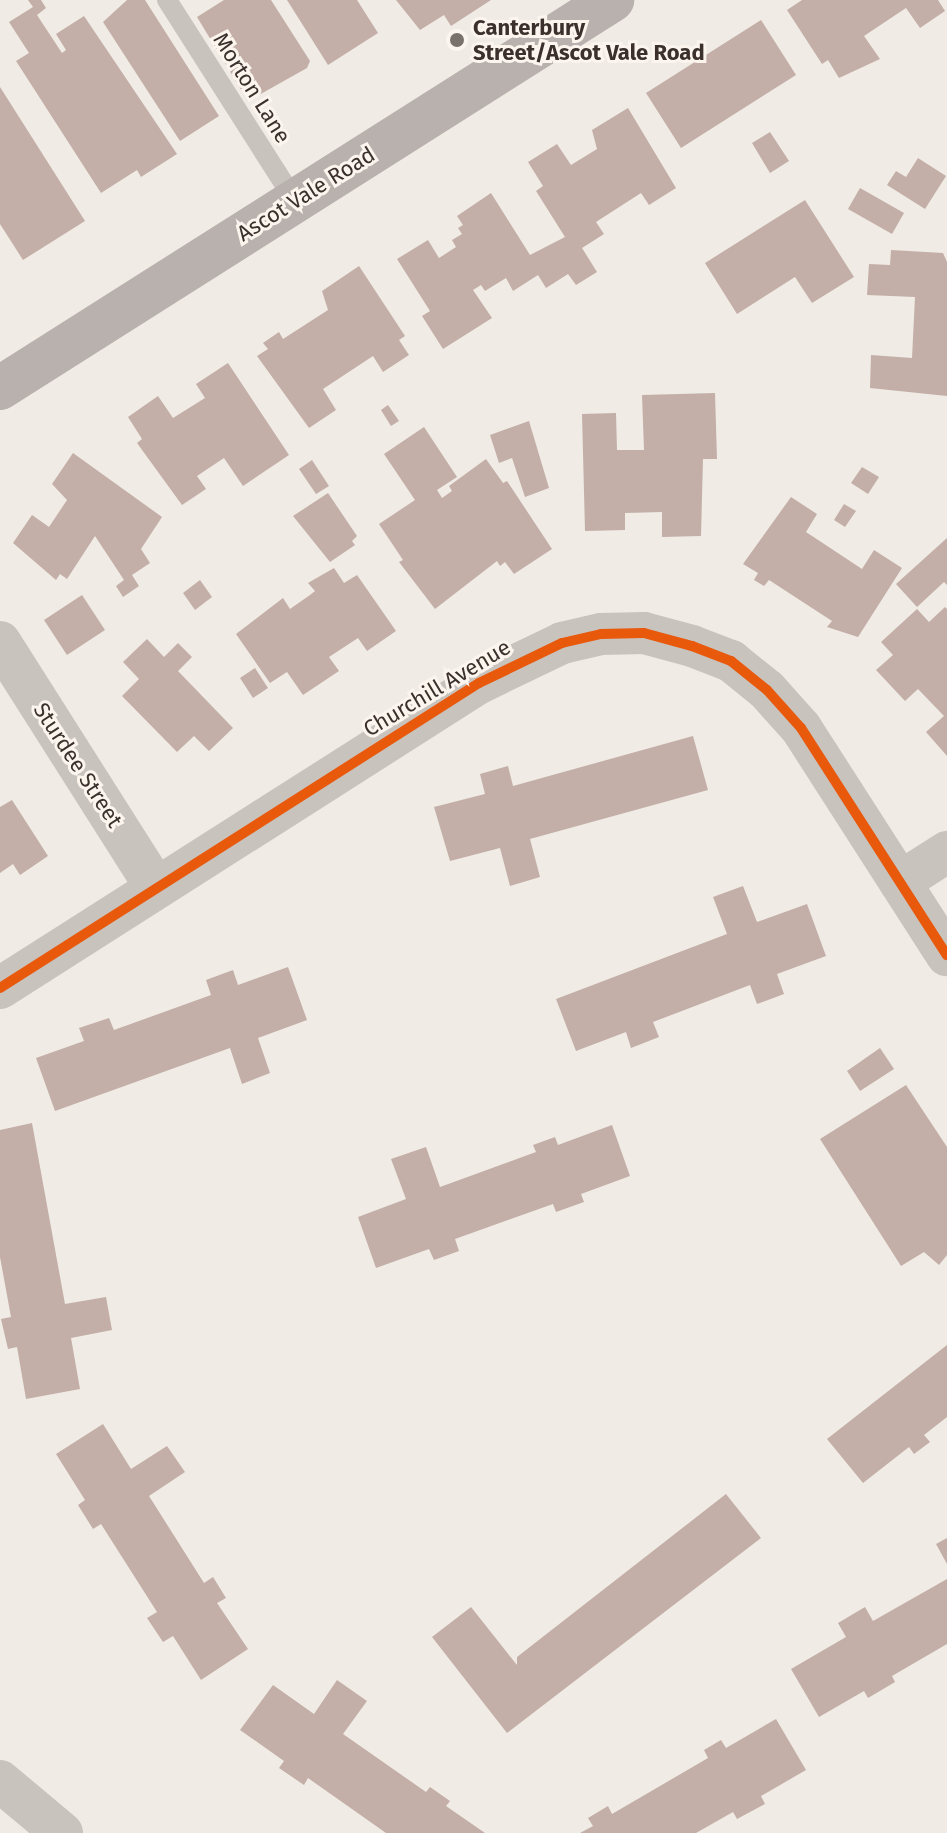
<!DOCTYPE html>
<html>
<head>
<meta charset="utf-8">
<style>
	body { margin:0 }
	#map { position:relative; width:947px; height:1833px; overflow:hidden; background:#f0ebe5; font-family:"Fira Sans",sans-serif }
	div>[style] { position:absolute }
	.building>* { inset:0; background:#c3afa7 }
	.lane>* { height:20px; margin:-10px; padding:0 10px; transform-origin:10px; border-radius:10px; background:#c9c3be }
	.street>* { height:42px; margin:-21px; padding:0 21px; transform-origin:21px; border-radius:21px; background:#c9c3be }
	.primary>* { height:44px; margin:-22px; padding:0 22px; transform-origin:22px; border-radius:22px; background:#b8b1ad }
	.cycleway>* { height:10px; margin:-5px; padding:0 5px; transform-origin:5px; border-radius:5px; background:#e8590c }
	.dots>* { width:22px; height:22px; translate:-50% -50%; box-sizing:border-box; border:4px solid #fbf5ee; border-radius:50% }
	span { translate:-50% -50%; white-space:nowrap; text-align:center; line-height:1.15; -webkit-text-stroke:6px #fbf5ee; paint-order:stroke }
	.poi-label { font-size:22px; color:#3b302b; font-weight:700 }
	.left { translate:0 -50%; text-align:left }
	.street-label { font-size:22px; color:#3b302b }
</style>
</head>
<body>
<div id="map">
	<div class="building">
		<i style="clip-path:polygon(28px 0,41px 0,46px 8px,37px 15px,62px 53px,66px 50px,56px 34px,84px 16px,177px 154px,141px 177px,137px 170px,101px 193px,16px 61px,29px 53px,9px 22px,33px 7px)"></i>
		<i style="clip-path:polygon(127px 0,145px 0,219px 116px,180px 141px,103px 22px)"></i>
		<i style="clip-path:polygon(224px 0,271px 0,310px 61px,307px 68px,248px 101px,197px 17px)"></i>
		<i style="clip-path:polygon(287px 0,357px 0,378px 33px,328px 65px)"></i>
		<i style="clip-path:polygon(396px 0,491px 0,451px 26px,444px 15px,420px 30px)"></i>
		<i style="clip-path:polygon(802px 0,938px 0,945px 11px,920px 28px,906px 8px,864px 36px,880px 59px,839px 78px,828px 60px,822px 64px,787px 10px)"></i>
		<i style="clip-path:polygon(761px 20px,796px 75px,681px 148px,646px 93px)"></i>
		<i style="clip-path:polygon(0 87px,85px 221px,23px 260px,0 224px)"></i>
		<i style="clip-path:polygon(628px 108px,676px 188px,649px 205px,641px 193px,596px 222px,604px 234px,582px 248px,597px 272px,576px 285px,568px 274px,546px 288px,538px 275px,513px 291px,506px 278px,485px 291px,481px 285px,473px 290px,492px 318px,443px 349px,422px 316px,430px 311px,397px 259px,428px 240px,439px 258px,456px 247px,452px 240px,462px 234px,458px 228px,463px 225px,457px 216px,491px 193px,530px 255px,565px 237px,536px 191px,543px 186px,528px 162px,557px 144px,571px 165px,597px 149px,592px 130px)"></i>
		<i style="clip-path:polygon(770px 132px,789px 161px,770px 173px,752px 143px)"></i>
		<i style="clip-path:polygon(918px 158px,946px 176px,925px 209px,887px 185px,896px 171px,906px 177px)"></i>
		<i style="clip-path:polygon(860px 188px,904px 213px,892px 234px,848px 209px)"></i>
		<i style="clip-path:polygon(805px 200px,854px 277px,812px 303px,795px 277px,737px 314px,705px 263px)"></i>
		<i style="clip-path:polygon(891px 250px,943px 253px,947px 262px,947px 396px,870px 388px,871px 355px,912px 358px,915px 297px,867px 295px,869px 264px,890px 265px)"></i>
		<i style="clip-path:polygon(359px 266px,405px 336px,399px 340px,409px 355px,383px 372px,373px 356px,323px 389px,336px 410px,309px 428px,257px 356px,268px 349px,263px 343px,279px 332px,283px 339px,328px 310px,322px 291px)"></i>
		<i style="clip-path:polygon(228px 363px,289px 455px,243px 486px,224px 458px,197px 476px,206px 489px,182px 505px,137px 443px,142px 439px,128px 417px,158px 396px,173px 418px,205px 398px,196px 384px)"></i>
		<i style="clip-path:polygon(715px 393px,717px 459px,703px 459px,701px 536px,662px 537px,662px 512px,625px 513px,625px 530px,585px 531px,582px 414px,616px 413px,617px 450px,644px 450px,642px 395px)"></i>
		<i style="clip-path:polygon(388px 405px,399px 421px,391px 426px,381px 410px)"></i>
		<i style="clip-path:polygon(529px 421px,549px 488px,525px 497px,512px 458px,499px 463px,490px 435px)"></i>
		<i style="clip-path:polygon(424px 427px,457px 477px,437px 490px,442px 498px,452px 491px,449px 486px,486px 459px,503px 483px,507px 481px,552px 549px,514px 574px,505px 562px,500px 566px,497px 561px,435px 609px,399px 562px,403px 560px,379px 524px,415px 500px,384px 454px)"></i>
		<i style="clip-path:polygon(73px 453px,162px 517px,141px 549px,150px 563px,132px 575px,139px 586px,123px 597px,116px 586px,124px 580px,95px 536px,67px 579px,60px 574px,56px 580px,13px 543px,32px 515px,49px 527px,67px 500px,52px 484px)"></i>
		<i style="clip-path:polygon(312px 460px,329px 486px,316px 494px,299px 469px)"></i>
		<i style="clip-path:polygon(862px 467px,879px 477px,868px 494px,851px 483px)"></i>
		<i style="clip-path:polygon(328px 493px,357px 536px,352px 541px,355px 545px,330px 562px,293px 516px)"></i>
		<i style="clip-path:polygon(791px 497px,817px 514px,806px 532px,862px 569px,874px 550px,902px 568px,858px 637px,827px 627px,832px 621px,769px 580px,764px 586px,754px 580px,758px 573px,743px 564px)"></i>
		<i style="clip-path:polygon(844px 504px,856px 511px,845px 527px,834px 520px)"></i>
		<i style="clip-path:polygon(947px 538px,947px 585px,944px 582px,917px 607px,896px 584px)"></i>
		<i style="clip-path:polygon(334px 568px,344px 583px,357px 575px,396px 631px,367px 651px,358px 638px,329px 657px,339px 671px,303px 695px,287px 672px,270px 683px,236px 634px,283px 598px,290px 609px,310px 595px,315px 591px,308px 583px)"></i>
		<i style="clip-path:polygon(200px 580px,212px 597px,195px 610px,183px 593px)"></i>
		<i style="clip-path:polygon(82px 595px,105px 630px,67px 655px,44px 620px)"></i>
		<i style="clip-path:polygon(945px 607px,947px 609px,947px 756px,926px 732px,944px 716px,918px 689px,905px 701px,876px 670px,893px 655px,881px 642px,917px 609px,929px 622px)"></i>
		<i style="clip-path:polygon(147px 639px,164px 657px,178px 643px,192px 657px,178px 671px,233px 728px,209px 751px,194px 736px,177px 752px,122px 696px,139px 679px,123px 662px)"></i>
		<i style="clip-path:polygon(255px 668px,268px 688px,253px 698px,240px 678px)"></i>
		<i style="clip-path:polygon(693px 736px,708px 790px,530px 839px,540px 877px,510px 886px,500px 848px,450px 861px,434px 807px,485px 794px,480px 774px,508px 766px,513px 786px)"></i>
		<i style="clip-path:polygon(12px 800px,48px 856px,20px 875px,13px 864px,0 873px,0 807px)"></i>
		<i style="clip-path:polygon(743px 886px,757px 922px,807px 904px,826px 956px,777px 974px,784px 994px,757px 1004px,750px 985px,653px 1022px,659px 1037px,631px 1048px,626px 1032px,576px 1051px,556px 999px,727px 934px,713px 897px)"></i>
		<i style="clip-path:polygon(288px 967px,307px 1020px,258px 1038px,270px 1073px,242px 1084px,230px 1048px,55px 1111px,36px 1058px,84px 1041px,79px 1028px,109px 1018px,114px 1030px,211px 995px,206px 980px,233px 970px,238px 985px)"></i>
		<i style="clip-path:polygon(880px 1048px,894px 1069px,860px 1091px,847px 1071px)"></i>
		<i style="clip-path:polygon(906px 1085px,947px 1147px,947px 1255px,939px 1265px,924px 1252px,901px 1266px,820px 1139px)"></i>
		<i style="clip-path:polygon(32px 1123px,65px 1304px,106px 1297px,112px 1330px,71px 1338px,80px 1389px,26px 1399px,17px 1347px,8px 1349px,1px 1319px,11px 1317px,0 1257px,0 1130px)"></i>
		<i style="clip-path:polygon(612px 1125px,630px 1176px,581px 1194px,584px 1202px,556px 1212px,553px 1204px,455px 1239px,459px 1251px,434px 1260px,429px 1249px,376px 1268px,358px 1217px,406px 1199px,391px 1159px,426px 1147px,440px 1187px,536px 1152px,533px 1145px,555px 1137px,558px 1145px)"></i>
		<i style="clip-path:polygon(947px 1345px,947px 1417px,924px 1435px,930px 1442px,914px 1454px,909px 1447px,863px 1483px,827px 1439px)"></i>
		<i style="clip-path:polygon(103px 1424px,131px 1469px,167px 1446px,185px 1472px,149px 1496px,204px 1583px,213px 1577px,226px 1598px,217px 1603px,248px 1649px,201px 1680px,173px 1636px,163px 1642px,147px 1618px,157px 1612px,101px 1524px,93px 1529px,78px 1505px,85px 1500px,56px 1454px)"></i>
		<i style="clip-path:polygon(726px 1494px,761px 1538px,507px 1733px,432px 1637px,471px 1607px,517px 1665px,517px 1657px)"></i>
		<i style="clip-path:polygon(947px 1538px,947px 1564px,936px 1544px)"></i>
		<i style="clip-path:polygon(947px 1579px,947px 1644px,892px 1676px,895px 1682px,868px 1698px,864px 1691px,819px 1717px,791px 1669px,846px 1637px,838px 1623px,865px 1607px,873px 1621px)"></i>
		<i style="clip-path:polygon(337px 1680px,367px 1701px,343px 1734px,426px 1792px,430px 1787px,450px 1801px,446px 1806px,485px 1833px,386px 1833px,308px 1778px,304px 1785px,279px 1768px,284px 1761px,240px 1730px,273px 1685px,314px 1714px)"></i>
		<i style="clip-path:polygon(776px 1719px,806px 1770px,761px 1796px,765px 1804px,737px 1819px,733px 1812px,696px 1833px,580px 1833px,593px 1826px,588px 1818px,608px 1806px,612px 1814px,708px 1758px,704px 1750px,721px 1740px,726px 1748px)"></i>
	</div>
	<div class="lane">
		<i style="left:167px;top:0;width:238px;rotate:57.5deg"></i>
	</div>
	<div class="street">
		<i style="left:0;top:642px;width:291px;rotate:57.6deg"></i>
		<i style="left:900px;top:882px;width:56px;rotate:-32.6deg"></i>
		<i style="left:0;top:988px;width:568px;rotate:-32.49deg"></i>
		<i style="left:479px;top:683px;width:92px;rotate:-25.7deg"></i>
		<i style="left:562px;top:643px;width:40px;rotate:-13deg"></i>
		<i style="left:601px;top:634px;width:43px;rotate:-1.3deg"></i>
		<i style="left:644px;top:633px;width:50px;rotate:15.2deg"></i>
		<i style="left:692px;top:646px;width:42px;rotate:21deg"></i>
		<i style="left:731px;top:661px;width:46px;rotate:38.9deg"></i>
		<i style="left:767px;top:690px;width:51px;rotate:48.2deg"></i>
		<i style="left:801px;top:728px;width:270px;rotate:57.3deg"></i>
		<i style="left:0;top:1781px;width:81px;rotate:40deg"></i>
	</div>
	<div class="primary">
		<i style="left:0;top:388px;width:725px;rotate:-32.37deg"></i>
	</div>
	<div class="cycleway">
		<i style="left:0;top:988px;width:568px;rotate:-32.49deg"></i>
		<i style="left:479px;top:683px;width:92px;rotate:-25.7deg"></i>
		<i style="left:562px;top:643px;width:40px;rotate:-13deg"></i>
		<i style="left:601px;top:634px;width:43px;rotate:-1.3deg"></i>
		<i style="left:644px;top:633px;width:50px;rotate:15.2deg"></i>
		<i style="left:692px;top:646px;width:42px;rotate:21deg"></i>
		<i style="left:731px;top:661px;width:46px;rotate:38.9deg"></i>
		<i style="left:767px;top:690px;width:51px;rotate:48.2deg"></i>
		<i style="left:801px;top:728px;width:270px;rotate:57.3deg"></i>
	</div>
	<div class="dots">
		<i style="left:457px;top:40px;background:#7a716c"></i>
	</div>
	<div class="poi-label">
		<span class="left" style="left:473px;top:40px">Canterbury<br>Street/Ascot Vale Road</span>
	</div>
	<div class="street-label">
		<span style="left:252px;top:88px;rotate:58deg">Morton Lane</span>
		<span style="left:306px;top:194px;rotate:-32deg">Ascot Vale Road</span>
		<span style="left:437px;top:688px;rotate:-31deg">Churchill Avenue</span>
		<span style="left:78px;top:765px;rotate:57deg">Sturdee Street</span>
	</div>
</div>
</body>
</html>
